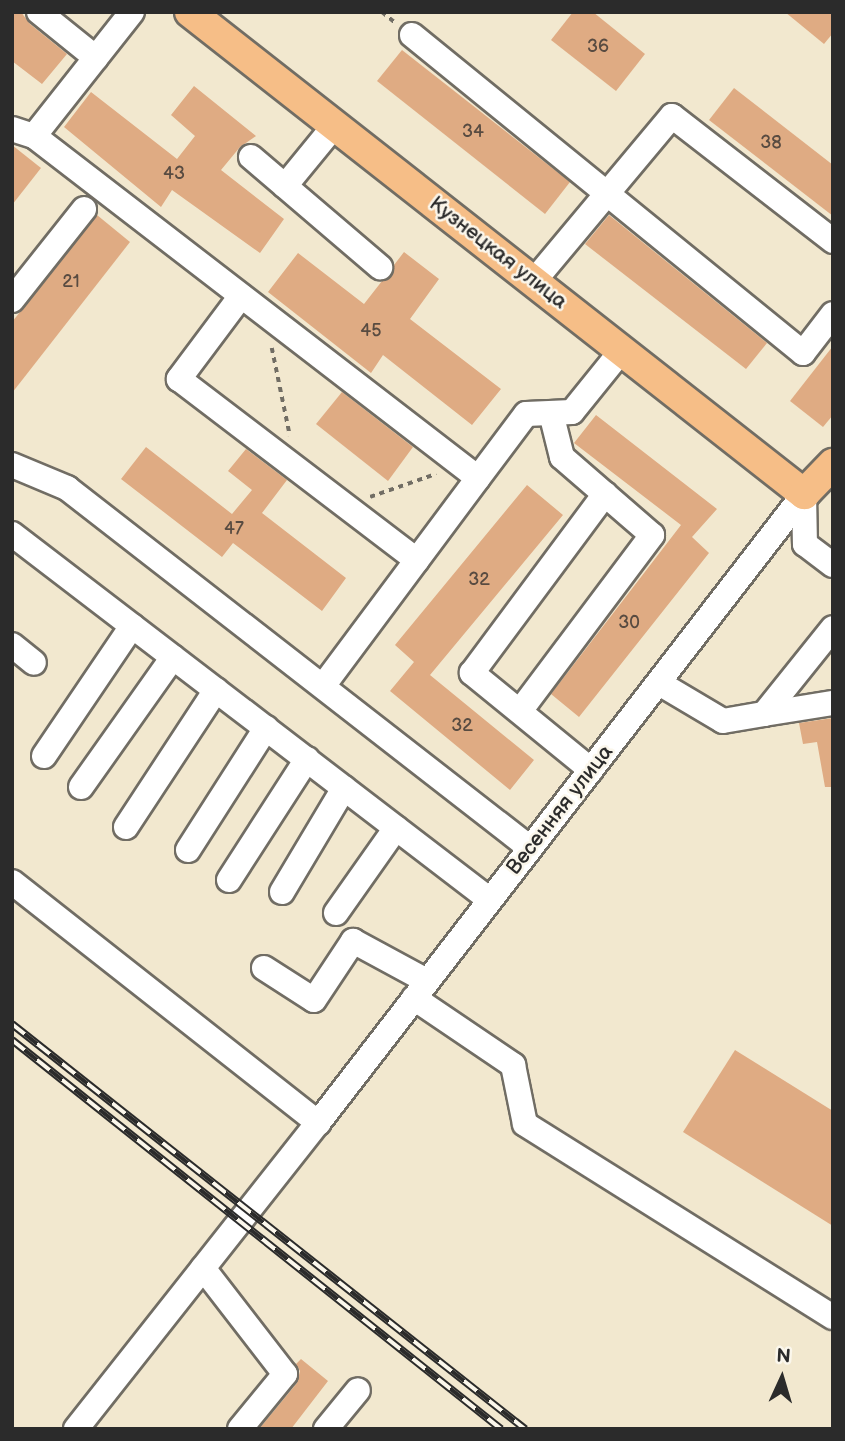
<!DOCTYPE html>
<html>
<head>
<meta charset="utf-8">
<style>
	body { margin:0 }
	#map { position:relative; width:845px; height:1441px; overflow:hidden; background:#f2e8cf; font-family:"Balsamiq Sans",sans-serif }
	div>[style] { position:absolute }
	.building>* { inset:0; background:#dfab83 }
	.path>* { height:3.5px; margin-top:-1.75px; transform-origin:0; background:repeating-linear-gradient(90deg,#716d64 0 5px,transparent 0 10px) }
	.roads { filter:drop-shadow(2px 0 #716d64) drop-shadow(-2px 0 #716d64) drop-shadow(0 2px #716d64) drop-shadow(0 -2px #716d64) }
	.minor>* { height:24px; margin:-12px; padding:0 12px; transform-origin:12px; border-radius:12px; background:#fff }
	.major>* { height:30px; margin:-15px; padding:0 15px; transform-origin:15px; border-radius:15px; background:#f6be87 }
	.rail>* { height:8px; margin-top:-4px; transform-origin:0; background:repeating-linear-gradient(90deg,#fbf7ec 0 16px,#2b2b2b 0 32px); box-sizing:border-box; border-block:2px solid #2b2b2b }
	span { translate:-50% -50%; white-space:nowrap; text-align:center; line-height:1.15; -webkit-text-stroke:5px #fbf7ec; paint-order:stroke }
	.number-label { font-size:18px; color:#584b41 }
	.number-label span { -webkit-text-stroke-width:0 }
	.street-label { font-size:21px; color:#2b2b2b }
	.frame { position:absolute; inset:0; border:14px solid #2b2b2b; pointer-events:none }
	.north { position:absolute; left:747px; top:1343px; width:70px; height:70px; -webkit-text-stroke:5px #fbf7ec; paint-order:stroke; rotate:4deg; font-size:19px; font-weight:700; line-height:28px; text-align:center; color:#2b2b2b }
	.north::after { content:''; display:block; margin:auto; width:24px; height:32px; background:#2b2b2b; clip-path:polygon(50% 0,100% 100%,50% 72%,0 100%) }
</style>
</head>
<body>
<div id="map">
	<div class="building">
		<i style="clip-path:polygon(12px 12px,21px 12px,30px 24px,67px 54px,42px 84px,12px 61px)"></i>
		<i style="clip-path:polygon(573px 12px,593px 12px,645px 54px,616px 91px,551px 40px)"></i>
		<i style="clip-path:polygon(785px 12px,833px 12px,833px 33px,824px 44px)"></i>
		<i style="clip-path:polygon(402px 50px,570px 182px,545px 214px,377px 81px)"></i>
		<i style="clip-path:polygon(194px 86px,256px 136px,240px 147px,221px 170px,284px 219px,260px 253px,172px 190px,161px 207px,64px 127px,91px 92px,177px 159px,195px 136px,171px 115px)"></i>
		<i style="clip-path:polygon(734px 88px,833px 165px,833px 216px,709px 120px)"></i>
		<i style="clip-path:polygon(12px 145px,41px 168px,12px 205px)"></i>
		<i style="clip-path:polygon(97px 215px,130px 242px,12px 393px,12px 322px)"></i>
		<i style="clip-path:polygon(609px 215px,767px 343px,746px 369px,585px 244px)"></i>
		<i style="clip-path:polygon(404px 252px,439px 279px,410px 319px,501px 389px,472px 425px,383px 355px,371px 373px,268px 292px,298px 253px,364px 304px,382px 281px,392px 276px,394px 265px)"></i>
		<i style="clip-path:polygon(833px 346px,833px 415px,823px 427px,790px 401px)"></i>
		<i style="clip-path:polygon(342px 392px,413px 447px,388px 481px,316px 424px)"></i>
		<i style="clip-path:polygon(596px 415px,717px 509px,692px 537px,709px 553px,579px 717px,551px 694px,681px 525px,574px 443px)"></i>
		<i style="clip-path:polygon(146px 447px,232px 514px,252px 490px,228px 471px,246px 449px,287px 480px,262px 513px,346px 578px,322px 611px,233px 543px,222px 557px,121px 479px)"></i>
		<i style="clip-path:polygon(527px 485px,563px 515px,430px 675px,534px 760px,510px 790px,390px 691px,414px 662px,395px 645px)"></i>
		<i style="clip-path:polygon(833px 718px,833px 787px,825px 787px,817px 742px,803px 744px,799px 723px)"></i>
		<i style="clip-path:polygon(735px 1050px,833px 1111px,833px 1226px,683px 1132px)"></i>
		<i style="clip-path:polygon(301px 1359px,328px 1381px,291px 1429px,259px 1429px,297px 1383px,300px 1371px,296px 1364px)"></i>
	</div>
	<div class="path">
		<i style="left:382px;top:12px;width:19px;rotate:39deg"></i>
		<i style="left:272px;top:348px;width:90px;rotate:78.4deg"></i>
		<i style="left:370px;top:497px;width:70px;rotate:-19.2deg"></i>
	</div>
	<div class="roads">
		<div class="minor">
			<i style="left:39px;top:12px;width:73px;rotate:38.9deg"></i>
			<i style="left:412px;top:35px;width:504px;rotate:39.12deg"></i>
			<i style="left:803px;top:353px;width:49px;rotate:-52.4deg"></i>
			<i style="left:12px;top:129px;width:23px;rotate:18deg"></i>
			<i style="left:34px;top:136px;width:158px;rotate:-51.7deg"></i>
			<i style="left:34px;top:136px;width:560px;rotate:37.61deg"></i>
			<i style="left:478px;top:478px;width:80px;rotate:-53.1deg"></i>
			<i style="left:526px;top:414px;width:46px;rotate:-2.5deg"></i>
			<i style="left:572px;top:412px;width:80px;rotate:-51.1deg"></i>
			<i style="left:251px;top:157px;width:170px;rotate:40.5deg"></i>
			<i style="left:285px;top:186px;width:79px;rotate:-50.7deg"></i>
			<i style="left:534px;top:281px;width:215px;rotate:-50.1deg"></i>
			<i style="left:672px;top:116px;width:204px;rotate:37.8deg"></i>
			<i style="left:241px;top:296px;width:104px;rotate:126.8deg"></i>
			<i style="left:179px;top:379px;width:299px;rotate:37.3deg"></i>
			<i style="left:12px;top:300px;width:116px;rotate:-51.6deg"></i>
			<i style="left:12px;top:465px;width:60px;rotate:22.7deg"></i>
			<i style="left:67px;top:488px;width:586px;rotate:37.87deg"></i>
			<i style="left:804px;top:494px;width:50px;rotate:88.9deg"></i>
			<i style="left:805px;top:544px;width:35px;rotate:37deg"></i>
			<i style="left:12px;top:534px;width:602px;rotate:37.44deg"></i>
			<i style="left:12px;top:645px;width:28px;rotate:39deg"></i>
			<i style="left:659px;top:683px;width:74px;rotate:30.7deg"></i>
			<i style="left:723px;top:721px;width:42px;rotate:-9.7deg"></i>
			<i style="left:764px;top:714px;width:110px;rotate:-51.3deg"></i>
			<i style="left:323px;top:686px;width:259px;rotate:-53.3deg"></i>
			<i style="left:520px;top:711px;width:220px;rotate:-53.1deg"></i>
			<i style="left:652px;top:535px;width:119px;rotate:-139.1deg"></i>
			<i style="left:562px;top:457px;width:45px;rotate:-104deg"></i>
			<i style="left:764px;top:714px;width:70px;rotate:-9.1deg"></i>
			<i style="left:44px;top:756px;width:157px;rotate:-55.9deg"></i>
			<i style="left:591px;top:770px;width:154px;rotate:-140.8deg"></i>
			<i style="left:472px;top:673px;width:223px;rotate:-53.4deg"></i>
			<i style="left:81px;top:787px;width:159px;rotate:-54.7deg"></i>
			<i style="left:126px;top:827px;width:164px;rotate:-56.7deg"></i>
			<i style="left:188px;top:850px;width:145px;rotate:-57.4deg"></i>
			<i style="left:229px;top:880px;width:144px;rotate:-57.2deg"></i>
			<i style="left:12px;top:882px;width:390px;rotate:38.2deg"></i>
			<i style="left:282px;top:892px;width:121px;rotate:-59.2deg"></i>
			<i style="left:336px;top:913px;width:104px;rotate:-54.8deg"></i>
			<i style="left:264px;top:968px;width:59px;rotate:32.6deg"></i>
			<i style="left:314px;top:1000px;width:71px;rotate:-56.5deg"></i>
			<i style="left:353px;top:941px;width:84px;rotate:28.4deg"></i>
			<i style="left:414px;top:998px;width:120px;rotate:34.1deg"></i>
			<i style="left:513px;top:1065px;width:60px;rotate:78.5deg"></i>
			<i style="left:525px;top:1124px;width:363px;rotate:32.1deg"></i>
			<i style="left:203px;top:1268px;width:134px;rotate:52.3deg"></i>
			<i style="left:285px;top:1374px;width:71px;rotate:129.3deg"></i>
			<i style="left:76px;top:1429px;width:390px;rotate:-51.7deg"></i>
			<i style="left:318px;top:1123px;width:795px;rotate:-52.31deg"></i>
			<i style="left:326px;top:1429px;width:50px;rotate:-50.6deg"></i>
		</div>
		<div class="major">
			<i style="left:190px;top:12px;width:781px;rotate:38.13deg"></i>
			<i style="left:804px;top:494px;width:42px;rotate:-46deg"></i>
		</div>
	</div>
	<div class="rail">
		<i style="left:12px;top:1024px;width:654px;rotate:38.29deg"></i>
		<i style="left:12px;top:1040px;width:625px;rotate:38.5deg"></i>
	</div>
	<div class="number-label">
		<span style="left:598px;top:47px">36</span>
		<span style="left:473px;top:132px">34</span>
		<span style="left:771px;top:143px">38</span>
		<span style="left:174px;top:174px">43</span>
		<span style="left:71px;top:282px">21</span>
		<span style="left:371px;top:331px">45</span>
		<span style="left:234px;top:529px">47</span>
		<span style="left:479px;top:580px">32</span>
		<span style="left:629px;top:623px">30</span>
		<span style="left:462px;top:726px">32</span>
	</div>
	<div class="street-label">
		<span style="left:498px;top:253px;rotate:38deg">Кузнецкая улица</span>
		<span style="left:560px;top:810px;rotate:-52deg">Весенняя улица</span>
	</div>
	<div class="frame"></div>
	<div class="north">N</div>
</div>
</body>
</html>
